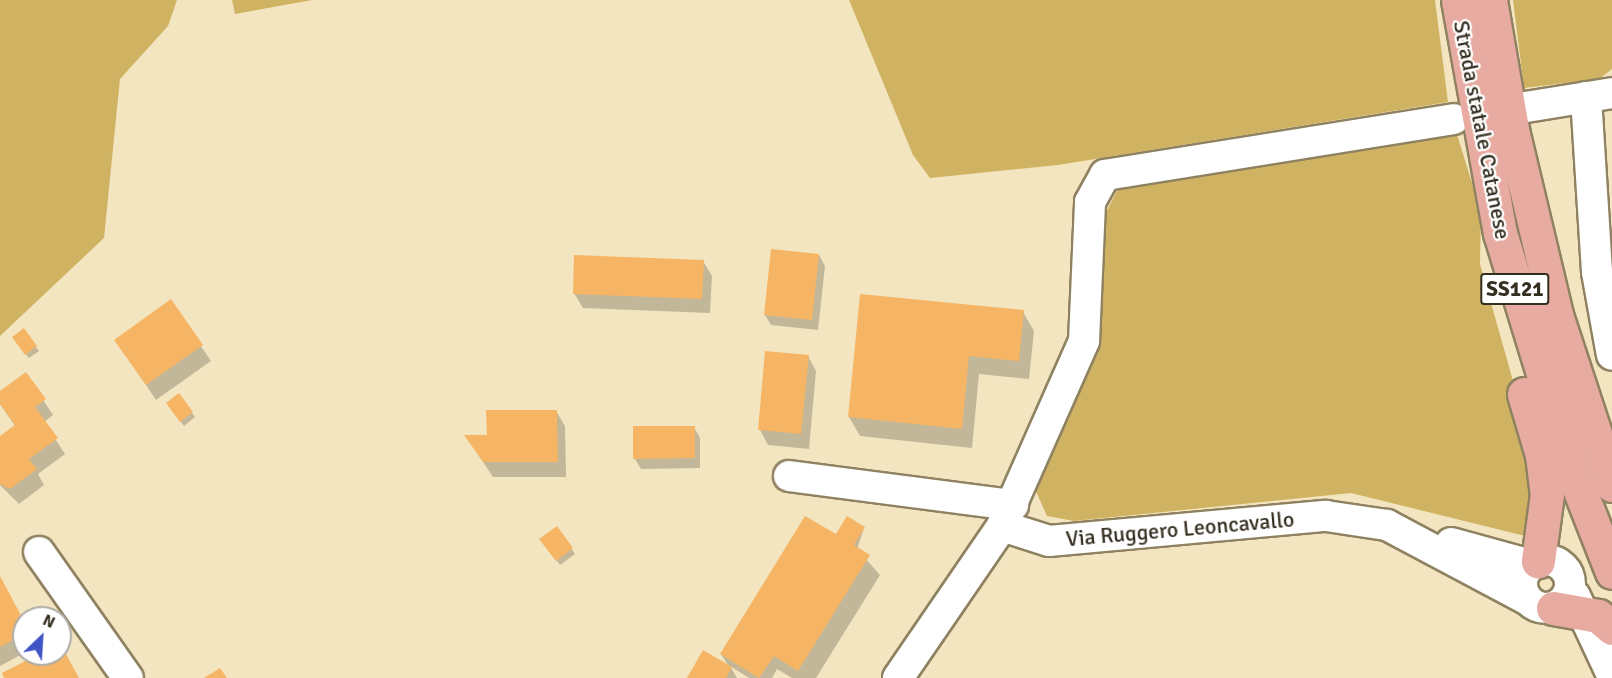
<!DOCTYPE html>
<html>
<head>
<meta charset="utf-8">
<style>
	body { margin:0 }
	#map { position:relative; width:1612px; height:678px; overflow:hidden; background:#f3e5c0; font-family:Signika,sans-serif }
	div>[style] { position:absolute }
	.green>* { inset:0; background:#d0b362 }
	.shadow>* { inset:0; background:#0003 }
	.building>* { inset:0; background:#f5b565 }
	.roads { filter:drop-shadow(2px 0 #8f8260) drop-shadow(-2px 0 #8f8260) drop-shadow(0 2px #8f8260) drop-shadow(0 -2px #8f8260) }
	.minor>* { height:30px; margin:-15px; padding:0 15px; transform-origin:15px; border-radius:15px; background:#fff }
	.minor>.ring { margin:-15px; padding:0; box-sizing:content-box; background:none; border:30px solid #fff; border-radius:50% }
	.major>* { height:33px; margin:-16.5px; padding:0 16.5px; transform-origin:16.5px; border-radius:16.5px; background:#e8aba1 }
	span { translate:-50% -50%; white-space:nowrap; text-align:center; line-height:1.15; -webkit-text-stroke:4.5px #fff; paint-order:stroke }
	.shield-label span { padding:2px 4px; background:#fff; border:2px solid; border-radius:4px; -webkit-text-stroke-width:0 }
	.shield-label { font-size:21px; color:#342e20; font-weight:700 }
	.street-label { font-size:22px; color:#342e20 }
	.north { position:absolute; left:12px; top:606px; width:60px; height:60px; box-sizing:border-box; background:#fff; border:2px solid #aeaba6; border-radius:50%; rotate:25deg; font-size:16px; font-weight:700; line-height:24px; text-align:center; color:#342e20 }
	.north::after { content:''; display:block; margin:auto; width:21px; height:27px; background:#3e54c7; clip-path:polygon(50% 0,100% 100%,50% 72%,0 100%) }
</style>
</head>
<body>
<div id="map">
	<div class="green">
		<i style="clip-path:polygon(0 0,177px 0,168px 26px,120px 79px,104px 238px,0 336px)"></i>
		<i style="clip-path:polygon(232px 0,312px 0,235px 14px)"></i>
		<i style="clip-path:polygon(849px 0,1435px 0,1448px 102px,1058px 165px,930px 178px,913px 155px)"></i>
		<i style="clip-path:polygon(1513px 0,1612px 0,1612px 69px,1599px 79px,1524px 88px)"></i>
		<i style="clip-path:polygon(1455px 128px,1481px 212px,1480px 264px,1530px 441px,1534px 504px,1525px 536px,1351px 493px,1074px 521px,1047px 516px,1034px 487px,1099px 329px,1103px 218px,1117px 191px,1131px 183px)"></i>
	</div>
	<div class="shadow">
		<i style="clip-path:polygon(819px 255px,825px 266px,818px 330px,771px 325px,765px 315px)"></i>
		<i style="clip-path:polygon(703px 261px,712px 276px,710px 313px,583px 308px,574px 293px)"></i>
		<i style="clip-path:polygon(171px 302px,211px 361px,156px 400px,116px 340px)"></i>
		<i style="clip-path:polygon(1023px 312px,1034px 331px,1029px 379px,979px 374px,972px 448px,860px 436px,849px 417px)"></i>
		<i style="clip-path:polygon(16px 342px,36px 347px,39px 351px,29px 358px)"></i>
		<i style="clip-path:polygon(808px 356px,816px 371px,809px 449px,768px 445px,760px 430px)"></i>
		<i style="clip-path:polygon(26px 374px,53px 415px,44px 422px,65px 454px,38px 474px,44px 485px,19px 504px,0 485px,0 438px,15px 426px,0 404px,0 393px)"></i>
		<i style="clip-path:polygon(170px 408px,192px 413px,195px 417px,184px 426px)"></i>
		<i style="clip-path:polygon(556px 411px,565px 426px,566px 477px,493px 477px,466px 436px,488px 436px)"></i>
		<i style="clip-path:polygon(694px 427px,700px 438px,700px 468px,641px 469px,635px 459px)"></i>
		<i style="clip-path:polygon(557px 528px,575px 554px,560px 565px,544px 544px)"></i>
		<i style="clip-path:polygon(864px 528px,857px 549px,880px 575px,816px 678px,792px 678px,777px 669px,772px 678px,749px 678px,730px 666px,737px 678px,689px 678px,729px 667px,721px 654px,836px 536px)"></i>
		<i style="clip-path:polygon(0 577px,24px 623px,24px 653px,0 666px)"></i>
	</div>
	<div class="building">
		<i style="clip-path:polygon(771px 249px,819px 254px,812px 320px,764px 315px)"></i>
		<i style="clip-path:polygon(574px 255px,704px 260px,702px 299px,573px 294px)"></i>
		<i style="clip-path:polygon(860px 294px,1024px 310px,1019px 361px,969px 356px,962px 429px,848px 417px)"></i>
		<i style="clip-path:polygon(171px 299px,203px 345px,146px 385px,114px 340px)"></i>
		<i style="clip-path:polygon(24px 328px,37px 346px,25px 355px,12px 337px)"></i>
		<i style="clip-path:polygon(765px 351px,809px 355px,801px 434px,758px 430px)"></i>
		<i style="clip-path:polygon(26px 372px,46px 399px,35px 407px,58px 438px,29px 459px,37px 469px,10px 489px,0 484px,0 436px,15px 425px,0 404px,0 391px)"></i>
		<i style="clip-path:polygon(179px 393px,193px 412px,180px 422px,166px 403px)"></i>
		<i style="clip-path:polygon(486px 410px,557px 410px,558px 462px,483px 462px,464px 435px,487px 435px)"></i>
		<i style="clip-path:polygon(633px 426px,695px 426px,695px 458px,633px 459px)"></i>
		<i style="clip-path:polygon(805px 516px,836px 534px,847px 516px,865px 527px,854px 545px,870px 555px,798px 671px,774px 656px,759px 678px,720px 654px)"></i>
		<i style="clip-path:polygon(557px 526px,573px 548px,556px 561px,539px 539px)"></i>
		<i style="clip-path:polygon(0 576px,24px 621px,24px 634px,0 647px)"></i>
		<i style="clip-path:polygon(60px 643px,79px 678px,4px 678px,2px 673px,39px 654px,60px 654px)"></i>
		<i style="clip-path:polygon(703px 650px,732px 667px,726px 678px,687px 678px)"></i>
		<i style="clip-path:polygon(220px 668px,227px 678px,204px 678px)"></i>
	</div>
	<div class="roads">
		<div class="minor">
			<i style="left:1586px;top:97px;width:175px;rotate:86.4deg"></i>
			<i style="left:1597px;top:272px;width:84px;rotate:79.8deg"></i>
			<i style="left:1526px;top:107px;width:87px;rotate:-9.2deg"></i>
			<i style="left:789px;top:476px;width:226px;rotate:7.4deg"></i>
			<i style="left:1002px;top:526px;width:202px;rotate:-66.1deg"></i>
			<i style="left:1084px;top:341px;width:139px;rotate:-87.5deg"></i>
			<i style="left:1090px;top:202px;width:31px;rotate:-61deg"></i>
			<i style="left:1105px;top:175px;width:353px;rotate:-9.1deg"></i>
			<i style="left:1451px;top:543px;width:83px;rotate:15.4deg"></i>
			<i style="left:39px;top:552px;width:154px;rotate:54.8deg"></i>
			<i class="ring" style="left:1522px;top:560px;width:18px;height:18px"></i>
			<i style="left:1575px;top:596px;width:87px;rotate:64.9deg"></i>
			<i style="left:898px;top:678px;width:184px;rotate:-55.6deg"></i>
			<i style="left:1002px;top:526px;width:49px;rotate:17.7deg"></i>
			<i style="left:1049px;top:541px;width:278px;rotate:-5.2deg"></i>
			<i style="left:1326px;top:516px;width:62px;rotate:8.4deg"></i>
			<i style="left:1387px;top:525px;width:157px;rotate:28deg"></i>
		</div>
		<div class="major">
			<i style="left:1458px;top:0;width:237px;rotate:79.8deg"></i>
			<i style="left:1500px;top:233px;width:256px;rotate:73deg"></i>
			<i style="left:1575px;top:478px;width:101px;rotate:68.5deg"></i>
			<i style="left:1490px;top:0;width:136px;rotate:80.3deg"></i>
			<i style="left:1513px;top:134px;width:186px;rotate:76.6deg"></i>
			<i style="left:1556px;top:315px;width:179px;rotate:71.8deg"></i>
			<i style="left:1524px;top:394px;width:64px;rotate:73.6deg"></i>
			<i style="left:1542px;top:455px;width:39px;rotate:83deg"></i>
			<i style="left:1547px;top:494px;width:68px;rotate:97.7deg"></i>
			<i style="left:1553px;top:608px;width:46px;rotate:10.1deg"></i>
			<i style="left:1598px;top:616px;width:18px;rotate:41deg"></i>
		</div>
	</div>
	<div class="shield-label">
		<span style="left:1515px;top:289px">SS121</span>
	</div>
	<div class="street-label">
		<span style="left:1482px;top:130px;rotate:79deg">Strada statale Catanese</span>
		<span style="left:1180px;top:529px;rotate:-5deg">Via Ruggero Leoncavallo</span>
	</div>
	<div class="north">N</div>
</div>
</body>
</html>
